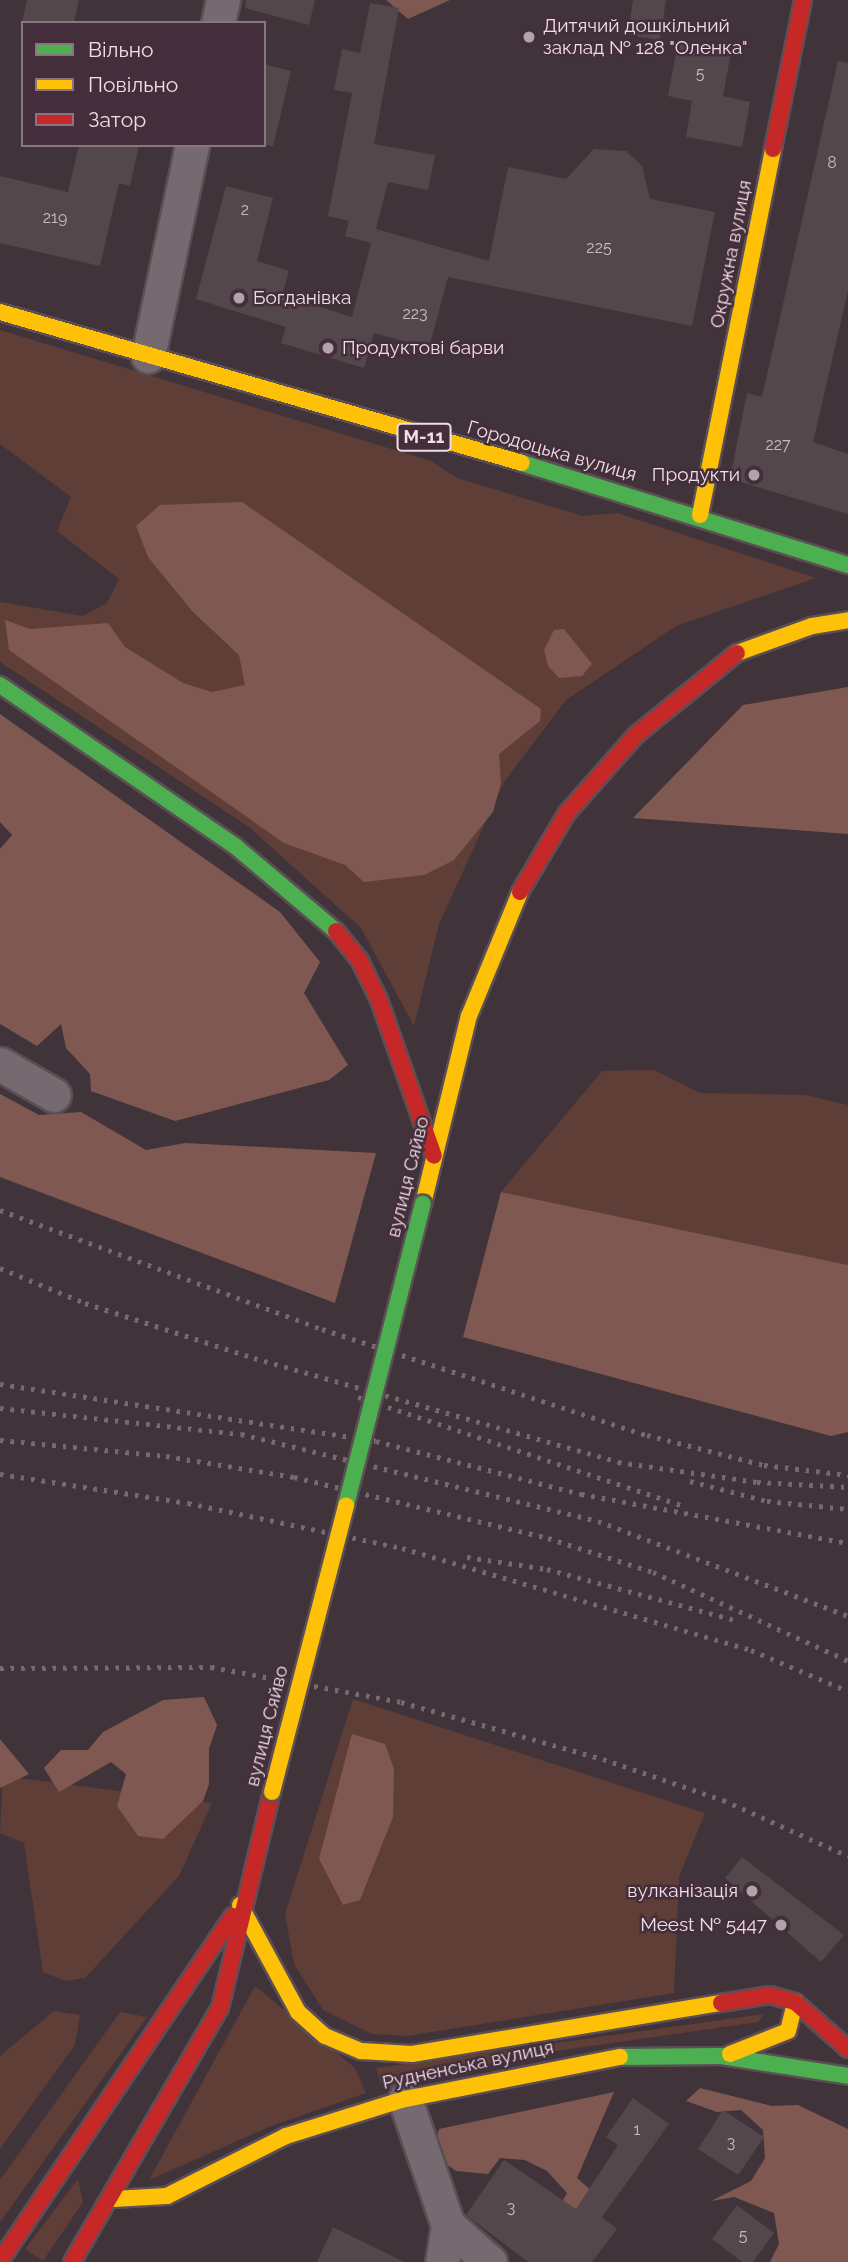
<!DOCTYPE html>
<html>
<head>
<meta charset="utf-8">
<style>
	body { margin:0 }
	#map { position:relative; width:848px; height:2262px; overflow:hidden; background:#40333a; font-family:Raleway,sans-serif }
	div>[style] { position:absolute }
	.green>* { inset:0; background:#5f3e38 }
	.forest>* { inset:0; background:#7f5951 }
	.building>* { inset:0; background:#53474c }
	.roads { filter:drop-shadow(2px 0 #5b4f55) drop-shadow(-2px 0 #5b4f55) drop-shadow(0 2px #5b4f55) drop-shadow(0 -2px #5b4f55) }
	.street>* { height:33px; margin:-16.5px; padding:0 16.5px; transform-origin:16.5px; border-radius:16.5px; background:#756a70 }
	.fast>* { height:16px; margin:-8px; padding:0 8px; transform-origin:8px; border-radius:8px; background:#4caf50 }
	.slow>* { height:16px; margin:-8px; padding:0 8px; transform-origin:8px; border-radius:8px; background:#ffc107 }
	.jam>* { height:16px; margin:-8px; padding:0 8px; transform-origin:8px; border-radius:8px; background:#c62828 }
	.rail>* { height:5px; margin-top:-2.5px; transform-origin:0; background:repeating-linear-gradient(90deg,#746a70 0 3.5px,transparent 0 10.5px) }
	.bridges { filter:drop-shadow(2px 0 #5b4f55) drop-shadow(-2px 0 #5b4f55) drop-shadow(0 2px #5b4f55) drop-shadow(0 -2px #5b4f55) }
	.fast-bridge>* { height:16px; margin:-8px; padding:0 8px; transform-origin:8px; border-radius:8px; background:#4caf50 }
	.slow-bridge>* { height:16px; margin:-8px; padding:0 8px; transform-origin:8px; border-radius:8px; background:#ffc107 }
	.dots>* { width:19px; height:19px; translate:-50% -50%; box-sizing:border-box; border:4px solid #452e3b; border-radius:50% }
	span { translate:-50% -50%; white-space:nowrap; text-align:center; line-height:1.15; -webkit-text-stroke:5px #452e3b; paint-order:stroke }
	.number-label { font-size:16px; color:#c7b9c0 }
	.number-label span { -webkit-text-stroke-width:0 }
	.shield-label span { padding:2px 5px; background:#452e3b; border:2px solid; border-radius:5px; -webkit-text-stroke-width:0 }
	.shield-label { font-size:18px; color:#eedfe6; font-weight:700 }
	.poi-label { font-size:19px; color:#eedfe6 }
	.left { translate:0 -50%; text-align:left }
	.right { translate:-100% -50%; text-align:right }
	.street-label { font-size:19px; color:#eedfe6 }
	.legend { position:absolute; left:21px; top:21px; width:245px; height:126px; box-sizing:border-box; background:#452e3b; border:2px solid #89757f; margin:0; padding:9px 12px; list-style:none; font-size:21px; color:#eedfe6 }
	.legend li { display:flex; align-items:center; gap:14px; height:35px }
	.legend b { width:35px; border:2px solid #89757f }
</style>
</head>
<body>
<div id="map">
	<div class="green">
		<i style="clip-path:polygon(0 330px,431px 461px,457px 478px,583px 516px,617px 513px,816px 578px,676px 626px,566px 700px,504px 782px,439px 924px,414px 1026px,361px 928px,249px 827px,0 662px,0 602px,83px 616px,107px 603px,119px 579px,57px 531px,71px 497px,0 444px)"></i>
		<i style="clip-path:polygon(654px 1070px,700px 1093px,805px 1095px,848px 1105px,848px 1265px,501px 1192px,602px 1071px)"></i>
		<i style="clip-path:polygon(353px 1699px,705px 1813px,679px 1877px,674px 1993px,407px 2036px,372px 2034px,323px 2010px,294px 1964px,285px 1914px)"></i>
		<i style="clip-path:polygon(3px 1776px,212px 1803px,179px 1876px,85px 1978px,65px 1981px,43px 1972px,24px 1843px,0 1833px)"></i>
		<i style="clip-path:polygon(255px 1986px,355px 2068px,366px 2093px,271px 2126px,149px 2180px)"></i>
		<i style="clip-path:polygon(54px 2011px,80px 2015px,75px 2045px,0 2149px,0 2056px)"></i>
		<i style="clip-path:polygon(120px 2012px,147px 2017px,0 2222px,0 2180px)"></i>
		<i style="clip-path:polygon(764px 2014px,758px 2022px,522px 2056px,383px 2090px,376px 2068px)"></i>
		<i style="clip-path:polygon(78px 2179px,83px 2202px,43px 2261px,25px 2249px)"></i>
	</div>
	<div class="forest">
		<i style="clip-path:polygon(386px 0,450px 0,408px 19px)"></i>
		<i style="clip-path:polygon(242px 502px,541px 709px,540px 721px,499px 754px,501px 783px,493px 812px,454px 860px,424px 875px,364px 882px,345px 865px,284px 843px,9px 650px,5px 620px,30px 629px,108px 623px,125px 647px,183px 683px,212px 692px,245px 685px,239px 655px,192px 611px,148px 557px,136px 526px,160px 505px)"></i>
		<i style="clip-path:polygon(564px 629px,592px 664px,582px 676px,559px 678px,548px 666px,544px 650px,554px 630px)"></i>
		<i style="clip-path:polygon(848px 687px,848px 834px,633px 818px,743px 705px)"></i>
		<i style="clip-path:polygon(0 714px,280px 912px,320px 962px,304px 993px,348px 1065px,329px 1080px,175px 1121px,91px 1091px,90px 1074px,66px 1048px,61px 1024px,37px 1046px,0 1024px,0 849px,12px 835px,0 822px)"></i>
		<i style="clip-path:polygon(0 1094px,39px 1115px,81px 1112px,146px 1150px,185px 1143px,376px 1153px,335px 1303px,0 1177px)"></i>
		<i style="clip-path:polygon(501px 1192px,848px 1265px,848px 1432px,831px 1436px,463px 1337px)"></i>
		<i style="clip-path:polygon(204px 1697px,217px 1725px,209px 1749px,209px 1784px,203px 1801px,163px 1839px,138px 1836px,117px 1806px,126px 1774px,111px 1762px,59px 1792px,44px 1768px,61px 1750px,88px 1750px,103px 1732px,163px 1700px)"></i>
		<i style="clip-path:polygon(352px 1734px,385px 1744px,394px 1769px,393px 1817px,360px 1900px,343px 1905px,319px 1859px)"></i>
		<i style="clip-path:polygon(0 1739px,29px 1774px,0 1788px)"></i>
		<i style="clip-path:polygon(700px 2088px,772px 2106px,798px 2105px,848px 2129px,848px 2262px,770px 2262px,779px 2244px,774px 2213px,734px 2197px,711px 2201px,751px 2181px,765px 2158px,763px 2130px,741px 2110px,717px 2112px,686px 2101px)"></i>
		<i style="clip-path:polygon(614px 2092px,577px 2178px,592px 2191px,554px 2244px,528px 2262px,567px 2193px,547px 2171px,525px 2160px,500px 2158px,488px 2174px,456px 2171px,433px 2154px,439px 2129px)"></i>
	</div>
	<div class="building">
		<i style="clip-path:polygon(27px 0,79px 0,74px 23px,22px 23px)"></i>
		<i style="clip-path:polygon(246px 0,315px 0,309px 25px,245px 8px)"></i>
		<i style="clip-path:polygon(633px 0,666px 0,660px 40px,628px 35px)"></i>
		<i style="clip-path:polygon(370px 3px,399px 8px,374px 144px,435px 155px,428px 190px,388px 182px,376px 229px,489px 261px,508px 167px,566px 179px,594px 149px,626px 151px,642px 166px,650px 199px,715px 212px,692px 326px,448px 277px,429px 348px,374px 333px,364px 368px,281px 343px,286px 327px,196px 299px,226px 186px,273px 198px,257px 261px,289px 271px,282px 295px,352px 317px,371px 243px,345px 236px,349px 221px,328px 216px,352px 93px,334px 90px,342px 49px,360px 53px)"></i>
		<i style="clip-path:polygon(678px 42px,731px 52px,723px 96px,750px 102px,742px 147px,686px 137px,692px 101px,668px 96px)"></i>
		<i style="clip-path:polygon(838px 61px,848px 63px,848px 291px,813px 442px,848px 454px,848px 514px,730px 479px,747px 393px,762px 397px)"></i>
		<i style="clip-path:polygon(264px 64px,291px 71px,273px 146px,264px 145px)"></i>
		<i style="clip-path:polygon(79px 145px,139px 145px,130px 186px,119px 183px,100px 266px,0 243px,0 176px,68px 192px)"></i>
		<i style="clip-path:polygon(742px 1857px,844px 1935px,821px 1962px,725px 1878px)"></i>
		<i style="clip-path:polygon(633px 2098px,669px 2124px,602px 2217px,617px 2229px,592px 2262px,528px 2262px,466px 2215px,504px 2160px,576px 2209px,618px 2145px,606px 2137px)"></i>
		<i style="clip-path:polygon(723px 2110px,764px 2137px,738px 2175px,698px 2149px)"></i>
		<i style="clip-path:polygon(737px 2205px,774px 2233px,753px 2262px,742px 2262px,712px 2239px)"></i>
		<i style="clip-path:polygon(333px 2227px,404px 2262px,317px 2262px)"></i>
	</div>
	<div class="roads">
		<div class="street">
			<i style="left:218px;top:23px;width:24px;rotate:-78deg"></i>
			<i style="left:148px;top:356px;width:216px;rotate:-78.2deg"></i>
			<i style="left:0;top:1064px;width:62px;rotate:29.9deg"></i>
			<i style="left:405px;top:2099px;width:133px;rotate:71.2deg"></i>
			<i style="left:448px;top:2225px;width:37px;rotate:99deg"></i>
			<i style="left:448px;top:2225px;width:56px;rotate:41.4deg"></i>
		</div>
		<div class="fast">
			<i style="left:522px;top:463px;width:342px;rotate:17.4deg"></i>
			<i style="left:0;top:685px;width:285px;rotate:34.4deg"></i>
			<i style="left:235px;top:846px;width:132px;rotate:40.1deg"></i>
			<i style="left:620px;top:2057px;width:101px;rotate:-0.6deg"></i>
			<i style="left:721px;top:2056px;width:129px;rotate:8.9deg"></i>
		</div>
		<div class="slow">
			<i style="left:0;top:312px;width:543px;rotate:16.13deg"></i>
			<i style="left:700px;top:515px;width:373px;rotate:-78.7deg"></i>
			<i style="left:737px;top:653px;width:80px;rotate:-19.8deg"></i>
			<i style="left:812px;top:626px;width:36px;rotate:-9deg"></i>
			<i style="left:423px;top:1204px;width:194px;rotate:-76.3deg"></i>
			<i style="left:469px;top:1016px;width:134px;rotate:-67.6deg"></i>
			<i style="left:240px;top:1905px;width:122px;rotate:61.5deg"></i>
			<i style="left:298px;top:2012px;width:36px;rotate:42deg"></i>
			<i style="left:325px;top:2036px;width:39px;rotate:23deg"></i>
			<i style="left:361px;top:2051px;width:51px;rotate:3.4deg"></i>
			<i style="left:412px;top:2054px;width:313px;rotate:-9.4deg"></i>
			<i style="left:730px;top:2054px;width:62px;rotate:-21.6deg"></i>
			<i style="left:788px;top:2031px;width:30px;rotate:-76deg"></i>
			<i style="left:113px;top:2199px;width:54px;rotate:-3.2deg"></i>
			<i style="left:167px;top:2196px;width:133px;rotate:-26.8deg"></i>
			<i style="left:286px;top:2136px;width:125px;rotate:-17.3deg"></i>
			<i style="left:405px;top:2099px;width:219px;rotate:-11.1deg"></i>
		</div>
		<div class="jam">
			<i style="left:773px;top:149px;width:152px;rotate:-78.6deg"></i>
			<i style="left:520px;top:892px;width:92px;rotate:-59.3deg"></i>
			<i style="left:567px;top:813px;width:104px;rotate:-48.5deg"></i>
			<i style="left:636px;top:735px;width:130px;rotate:-39.1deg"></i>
			<i style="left:336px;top:931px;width:36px;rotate:51deg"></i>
			<i style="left:359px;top:959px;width:46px;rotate:64deg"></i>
			<i style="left:379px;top:1000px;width:165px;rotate:70.6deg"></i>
			<i style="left:721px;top:2003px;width:50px;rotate:-9.3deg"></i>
			<i style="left:770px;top:1995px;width:26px;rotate:16deg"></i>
			<i style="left:795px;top:2002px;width:71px;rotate:41.6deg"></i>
			<i style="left:0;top:2261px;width:416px;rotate:-56deg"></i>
			<i style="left:72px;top:2262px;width:294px;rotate:-59.8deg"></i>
			<i style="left:220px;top:2008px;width:222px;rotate:-76.5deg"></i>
		</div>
	</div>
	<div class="rail">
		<i style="left:0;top:1210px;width:343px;rotate:20.3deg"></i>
		<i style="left:322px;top:1329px;width:342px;rotate:18.1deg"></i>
		<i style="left:647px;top:1435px;width:121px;rotate:14.4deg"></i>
		<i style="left:764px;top:1465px;width:85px;rotate:6.8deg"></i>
		<i style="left:0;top:1268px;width:92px;rotate:22.4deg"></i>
		<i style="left:85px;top:1303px;width:178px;rotate:18deg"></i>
		<i style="left:254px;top:1358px;width:379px;rotate:15.9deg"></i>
		<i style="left:618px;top:1462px;width:140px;rotate:8.2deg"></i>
		<i style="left:757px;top:1482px;width:91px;rotate:3.1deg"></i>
		<i style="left:0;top:1384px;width:380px;rotate:8.6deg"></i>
		<i style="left:376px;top:1441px;width:212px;rotate:14.5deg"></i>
		<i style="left:581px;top:1494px;width:271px;rotate:10.4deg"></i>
		<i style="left:358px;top:1397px;width:340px;rotate:18.5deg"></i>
		<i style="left:0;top:1408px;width:242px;rotate:6.2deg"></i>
		<i style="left:241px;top:1434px;width:367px;rotate:13.7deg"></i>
		<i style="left:598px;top:1521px;width:267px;rotate:20.8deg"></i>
		<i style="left:0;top:1440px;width:167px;rotate:5.5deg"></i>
		<i style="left:166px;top:1456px;width:130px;rotate:9.3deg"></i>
		<i style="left:294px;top:1477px;width:261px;rotate:13.5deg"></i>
		<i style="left:548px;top:1538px;width:110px;rotate:17.9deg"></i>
		<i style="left:653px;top:1572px;width:214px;rotate:24.5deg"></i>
		<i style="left:0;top:1474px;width:190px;rotate:8.8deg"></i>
		<i style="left:188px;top:1503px;width:219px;rotate:11.9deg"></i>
		<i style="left:402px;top:1548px;width:364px;rotate:16.3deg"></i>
		<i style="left:751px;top:1650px;width:105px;rotate:22.9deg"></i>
		<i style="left:690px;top:1481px;width:80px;rotate:14.6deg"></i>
		<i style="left:767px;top:1501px;width:81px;rotate:5.6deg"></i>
		<i style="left:467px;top:1557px;width:81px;rotate:8.5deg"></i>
		<i style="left:547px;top:1569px;width:195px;rotate:15.2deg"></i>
		<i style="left:0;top:1668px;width:211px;rotate:-0.3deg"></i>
		<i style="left:211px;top:1667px;width:193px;rotate:10.4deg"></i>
		<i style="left:401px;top:1702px;width:210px;rotate:15.8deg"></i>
		<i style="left:603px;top:1759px;width:127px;rotate:18.9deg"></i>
		<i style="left:723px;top:1800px;width:137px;rotate:24.1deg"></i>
	</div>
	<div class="bridges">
		<div class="fast-bridge">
			<i style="left:346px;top:1505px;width:311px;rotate:-75.7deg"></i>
		</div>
		<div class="slow-bridge">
			<i style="left:272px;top:1792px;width:296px;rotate:-75.5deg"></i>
		</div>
	</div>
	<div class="dots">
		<i style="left:529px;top:37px;background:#b1a3aa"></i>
		<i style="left:239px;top:298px;background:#b1a3aa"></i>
		<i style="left:328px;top:348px;background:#b1a3aa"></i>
		<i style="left:754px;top:475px;background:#b1a3aa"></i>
		<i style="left:752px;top:1891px;background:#b1a3aa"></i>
		<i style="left:781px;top:1925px;background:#b1a3aa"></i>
	</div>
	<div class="number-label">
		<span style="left:700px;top:74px">5</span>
		<span style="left:832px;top:163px">8</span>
		<span style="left:245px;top:210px">2</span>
		<span style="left:55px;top:218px">219</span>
		<span style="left:599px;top:248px">225</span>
		<span style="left:415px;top:314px">223</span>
		<span style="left:778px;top:445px">227</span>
		<span style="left:637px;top:2130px">1</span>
		<span style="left:731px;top:2143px">3</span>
		<span style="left:511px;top:2208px">3</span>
		<span style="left:743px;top:2236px">5</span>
	</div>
	<div class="shield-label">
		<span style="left:424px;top:437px">М-11</span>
	</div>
	<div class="poi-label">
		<span class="left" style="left:543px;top:37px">Дитячий дошкільний<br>заклад № 128 "Оленка"</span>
		<span class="left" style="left:253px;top:298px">Богданівка</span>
		<span class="left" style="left:342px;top:348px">Продуктові барви</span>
		<span class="right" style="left:740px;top:475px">Продукти</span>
		<span class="right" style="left:738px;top:1891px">вулканізація</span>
		<span class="right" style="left:767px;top:1925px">Meest № 5447</span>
	</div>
	<div class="street-label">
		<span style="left:731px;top:254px;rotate:-79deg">Окружна вулиця</span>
		<span style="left:552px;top:451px;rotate:16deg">Городоцька вулиця</span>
		<span style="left:408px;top:1177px;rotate:-76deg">вулиця Сяйво</span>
		<span style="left:267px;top:1726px;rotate:-76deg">вулиця Сяйво</span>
		<span style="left:468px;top:2065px;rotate:-12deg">Рудненська вулиця</span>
	</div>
	<ul class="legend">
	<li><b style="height:9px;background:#4caf50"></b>Вільно</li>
	<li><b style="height:9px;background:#ffc107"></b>Повільно</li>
	<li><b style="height:9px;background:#c62828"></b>Затор</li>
	</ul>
</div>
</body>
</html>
